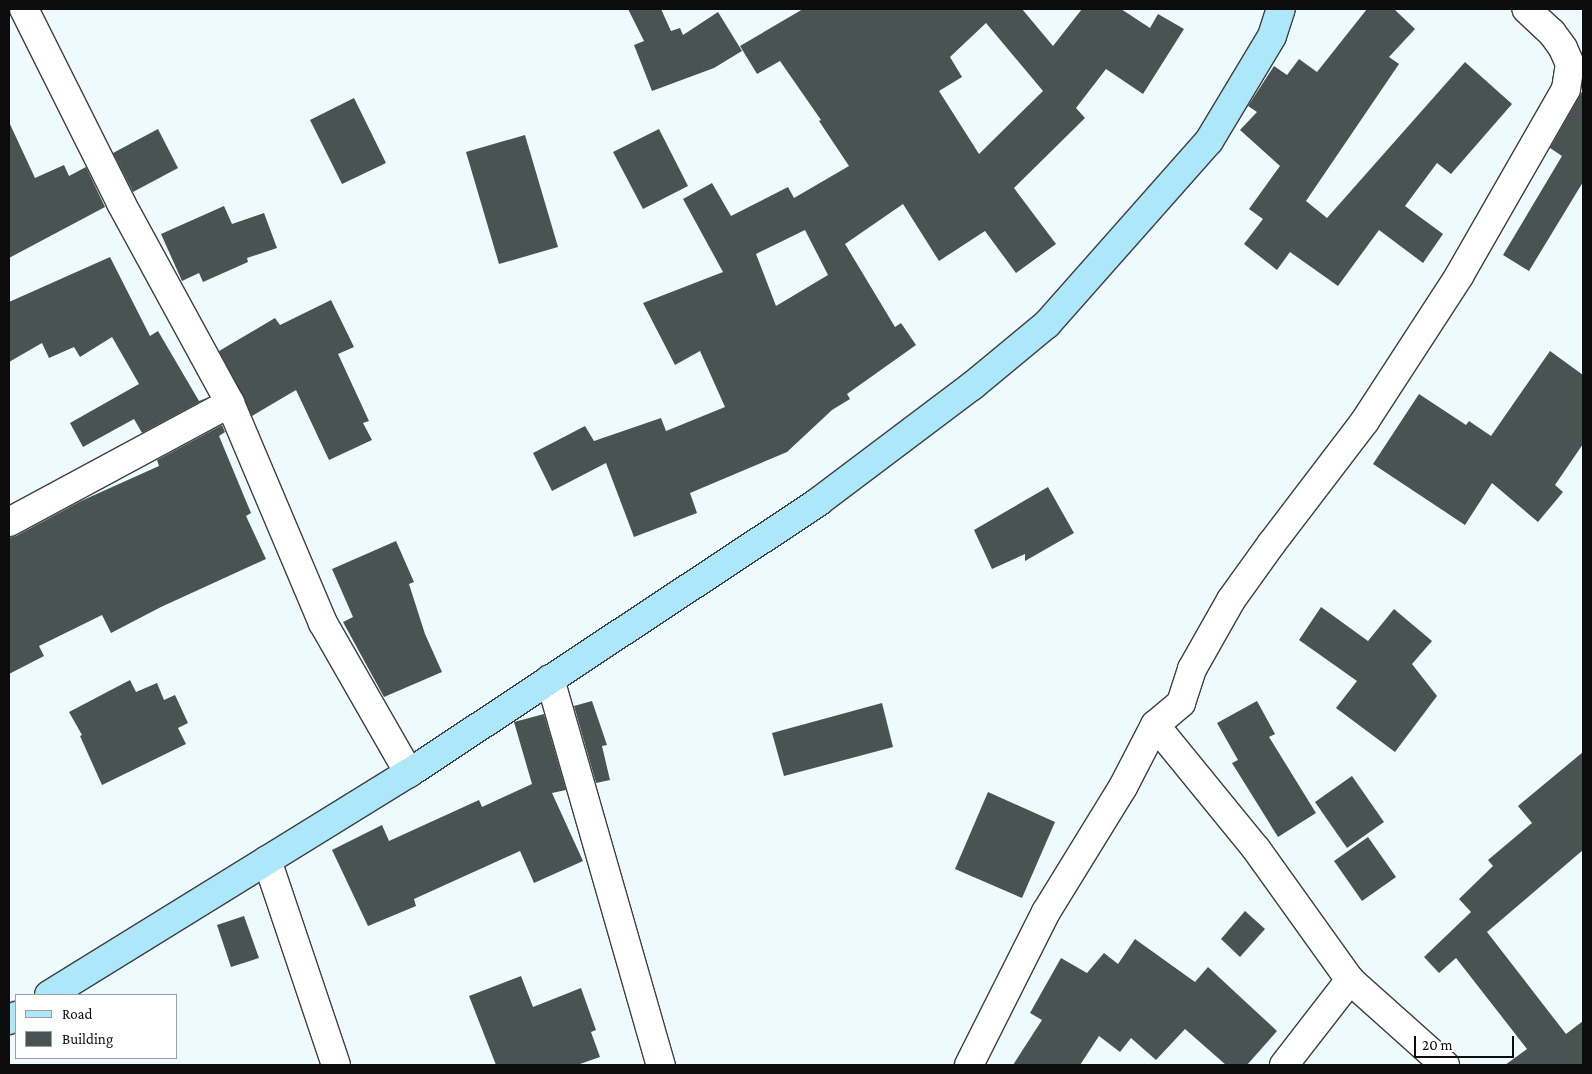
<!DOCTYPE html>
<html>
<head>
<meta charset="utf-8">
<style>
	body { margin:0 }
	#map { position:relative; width:1592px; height:1074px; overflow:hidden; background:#edfbfe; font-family:"Crimson Pro",serif }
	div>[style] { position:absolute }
	.building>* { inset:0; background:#495452 }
	.roads { filter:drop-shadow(1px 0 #3f3f3f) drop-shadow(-1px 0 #3f3f3f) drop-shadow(0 1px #3f3f3f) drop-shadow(0 -1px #3f3f3f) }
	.street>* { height:28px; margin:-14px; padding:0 14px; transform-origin:14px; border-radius:14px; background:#fff }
	.secondary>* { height:28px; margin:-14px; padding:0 14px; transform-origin:14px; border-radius:14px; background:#ace8fa }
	span { translate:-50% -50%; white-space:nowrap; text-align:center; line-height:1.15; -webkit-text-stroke:5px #fff; paint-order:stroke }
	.frame { position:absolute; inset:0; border:10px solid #0c0c0c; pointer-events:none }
	.legend { position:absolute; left:15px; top:994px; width:162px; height:65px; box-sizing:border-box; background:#fff; border:1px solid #9e9e9e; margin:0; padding:6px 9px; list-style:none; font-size:15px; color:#0c0c0c }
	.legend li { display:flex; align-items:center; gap:10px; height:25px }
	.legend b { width:25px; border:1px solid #9e9e9e }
	.scale { position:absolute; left:1414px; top:1036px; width:100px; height:22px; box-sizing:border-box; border:2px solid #0c0c0c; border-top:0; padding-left:6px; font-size:15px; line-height:18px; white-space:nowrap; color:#0c0c0c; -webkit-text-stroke:4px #fff; paint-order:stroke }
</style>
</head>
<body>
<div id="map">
	<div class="building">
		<i style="clip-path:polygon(628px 9px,661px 9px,671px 31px,680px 28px,683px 35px,718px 12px,742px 51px,714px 68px,652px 91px,634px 45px,644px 41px)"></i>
		<i style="clip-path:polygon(evenodd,803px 9px,1022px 9px,1053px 46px,1082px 9px,1121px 9px,1150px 28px,1158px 14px,1184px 29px,1143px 94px,1106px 69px,1076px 108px,1085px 118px,1014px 188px,1056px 244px,1016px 273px,985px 231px,939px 261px,903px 204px,845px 244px,895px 327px,901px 323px,916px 345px,847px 394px,850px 399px,832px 410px,787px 452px,690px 493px,697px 513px,634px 537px,606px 463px,552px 491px,533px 453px,585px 426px,594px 441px,661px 418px,666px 431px,725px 407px,700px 351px,675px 365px,643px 303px,723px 272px,683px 199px,712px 183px,731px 216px,788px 187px,794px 198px,849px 166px,819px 121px,821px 120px,780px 61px,757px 74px,740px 46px,803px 9px,986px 23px,1043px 91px,979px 154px,939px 91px,962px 77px,950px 57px,986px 23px,803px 9px,805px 230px,828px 275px,776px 306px,756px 254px,805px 230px)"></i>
		<i style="clip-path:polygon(1367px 9px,1394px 9px,1415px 29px,1389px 57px,1399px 64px,1306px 201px,1327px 218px,1465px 62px,1512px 104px,1451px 174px,1437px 163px,1405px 206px,1443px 234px,1423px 263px,1379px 230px,1338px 286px,1290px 252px,1277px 270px,1244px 244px,1263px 219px,1249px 209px,1280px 166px,1240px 130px,1257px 112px,1248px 106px,1274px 66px,1287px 75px,1299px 59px,1317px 72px)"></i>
		<i style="clip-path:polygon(1583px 90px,1583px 182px,1529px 271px,1503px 255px,1562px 156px,1550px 148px)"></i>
		<i style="clip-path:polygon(354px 98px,386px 163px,342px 184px,310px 120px)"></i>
		<i style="clip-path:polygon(9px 122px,35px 178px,64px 165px,69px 176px,86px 167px,105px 207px,9px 258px)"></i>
		<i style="clip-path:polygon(158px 129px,178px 168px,133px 192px,113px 153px)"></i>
		<i style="clip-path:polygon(659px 129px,688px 186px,643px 209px,613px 152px)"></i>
		<i style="clip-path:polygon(525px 135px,558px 247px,499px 264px,466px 152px)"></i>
		<i style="clip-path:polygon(224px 206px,232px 224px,264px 213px,277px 248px,247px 258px,248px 262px,203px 282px,199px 273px,182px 281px,161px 234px)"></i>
		<i style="clip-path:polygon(110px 257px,150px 336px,158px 331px,199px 401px,209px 397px,142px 433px,134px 419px,83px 447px,70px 423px,139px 384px,112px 337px,80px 357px,74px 347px,49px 358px,42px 343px,9px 362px,9px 302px)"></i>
		<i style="clip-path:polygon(331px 300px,354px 347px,338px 354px,369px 421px,363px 423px,372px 440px,329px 460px,296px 390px,252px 416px,219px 351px,275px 318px,280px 325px)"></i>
		<i style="clip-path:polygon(1550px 351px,1583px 375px,1583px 444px,1555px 485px,1563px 492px,1538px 522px,1492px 483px,1465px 525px,1373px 464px,1419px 394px,1466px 425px,1469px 421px,1491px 436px)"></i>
		<i style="clip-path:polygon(222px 425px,225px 432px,219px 436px,251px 513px,246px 516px,266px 559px,161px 607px,111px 633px,102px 615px,39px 646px,44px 656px,9px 674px,9px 538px,16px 536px,81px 501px,159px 466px,157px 460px)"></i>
		<i style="clip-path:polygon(1048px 487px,1074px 533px,1025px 561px,1025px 554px,992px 569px,974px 530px)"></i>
		<i style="clip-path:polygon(396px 541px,414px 582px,409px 584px,425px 634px,442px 672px,384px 697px,343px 622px,353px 617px,332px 569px)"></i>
		<i style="clip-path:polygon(1321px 607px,1368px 641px,1394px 609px,1432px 641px,1412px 664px,1437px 696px,1395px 752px,1336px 708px,1357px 681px,1299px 640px)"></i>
		<i style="clip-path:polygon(130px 680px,136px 692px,157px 683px,164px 700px,175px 695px,188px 723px,178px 728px,186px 744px,102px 785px,80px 736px,82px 735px,69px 712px)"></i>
		<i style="clip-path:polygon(592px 701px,607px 745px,602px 746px,610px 780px,596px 783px,574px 706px)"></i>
		<i style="clip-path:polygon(1257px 701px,1275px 734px,1269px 737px,1316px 813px,1278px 837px,1232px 763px,1238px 760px,1217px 723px)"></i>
		<i style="clip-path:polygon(882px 703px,893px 747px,784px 776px,772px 733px)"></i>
		<i style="clip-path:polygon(544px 714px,566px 790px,552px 793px,583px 861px,534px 883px,520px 851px,414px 899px,416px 906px,368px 926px,332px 850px,382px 825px,389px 841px,479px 800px,482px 807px,532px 784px,514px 722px)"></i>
		<i style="clip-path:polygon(1583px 752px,1583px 850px,1487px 932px,1566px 1034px,1583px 1021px,1583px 1065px,1505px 1065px,1527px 1049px,1456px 958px,1439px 973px,1424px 957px,1471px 912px,1459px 899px,1493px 866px,1488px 860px,1532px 823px,1518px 806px)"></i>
		<i style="clip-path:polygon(1352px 776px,1384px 822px,1347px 848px,1315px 802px)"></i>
		<i style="clip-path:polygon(988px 792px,1055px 822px,1022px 898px,955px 869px)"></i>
		<i style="clip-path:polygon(1368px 837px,1396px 877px,1362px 901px,1334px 861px)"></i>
		<i style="clip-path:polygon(1245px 911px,1265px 929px,1240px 957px,1221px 939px)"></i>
		<i style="clip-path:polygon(244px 916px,259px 958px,231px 967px,217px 925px)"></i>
		<i style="clip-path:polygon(1135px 939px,1195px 982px,1208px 967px,1277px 1031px,1247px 1065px,1226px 1065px,1185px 1029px,1156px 1060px,1131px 1038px,1120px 1052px,1099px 1036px,1080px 1065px,1013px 1065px,1042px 1020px,1030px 1013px,1061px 958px,1087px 973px,1104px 953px,1118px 964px)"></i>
		<i style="clip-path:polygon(521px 976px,533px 1007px,581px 988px,596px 1030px,591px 1032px,600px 1057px,577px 1065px,496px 1065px,469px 996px)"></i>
	</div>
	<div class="roads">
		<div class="street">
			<i style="left:24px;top:9px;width:217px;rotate:63.4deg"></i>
			<i style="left:121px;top:203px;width:228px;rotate:61.4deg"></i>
			<i style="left:230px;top:403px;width:239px;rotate:67.1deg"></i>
			<i style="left:323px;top:623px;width:173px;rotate:60.2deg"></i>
			<i style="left:9px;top:522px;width:251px;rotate:-28.3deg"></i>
			<i style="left:550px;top:679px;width:402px;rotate:74deg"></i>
			<i style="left:267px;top:860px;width:216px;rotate:71.4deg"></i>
			<i style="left:969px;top:1065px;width:171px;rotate:-63.3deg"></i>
			<i style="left:1046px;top:912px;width:147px;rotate:-58.4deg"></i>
			<i style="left:1123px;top:787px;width:70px;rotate:-62.7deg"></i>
			<i style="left:1284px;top:1065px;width:108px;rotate:-52.2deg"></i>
			<i style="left:1445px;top:1065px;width:127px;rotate:-138.2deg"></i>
			<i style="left:1350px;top:980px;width:160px;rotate:-125.6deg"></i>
			<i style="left:1257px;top:850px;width:161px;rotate:-129.2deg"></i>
			<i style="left:1155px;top:725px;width:34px;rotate:-40deg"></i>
			<i style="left:1181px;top:703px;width:36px;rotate:-72deg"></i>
			<i style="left:1192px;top:669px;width:79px;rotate:-60.5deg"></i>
			<i style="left:1231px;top:600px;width:70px;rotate:-54.3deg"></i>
			<i style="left:1272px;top:543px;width:153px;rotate:-52.7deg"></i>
			<i style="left:1365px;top:421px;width:173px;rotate:-57deg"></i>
			<i style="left:1459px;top:276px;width:215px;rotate:-60.2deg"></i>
			<i style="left:1566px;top:89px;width:25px;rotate:-81deg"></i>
			<i style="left:1570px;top:64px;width:17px;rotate:-114deg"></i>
			<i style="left:1563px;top:48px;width:19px;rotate:-126deg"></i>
			<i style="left:1552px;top:33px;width:35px;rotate:-137deg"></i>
		</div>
		<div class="secondary">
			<i style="left:49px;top:995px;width:423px;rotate:-31.7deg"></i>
			<i style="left:409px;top:773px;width:491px;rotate:-33.5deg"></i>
			<i style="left:818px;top:502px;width:193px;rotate:-37deg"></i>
			<i style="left:972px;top:386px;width:97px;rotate:-39.6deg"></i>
			<i style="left:1047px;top:324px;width:244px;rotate:-48.5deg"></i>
			<i style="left:1209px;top:141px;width:122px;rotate:-59deg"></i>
			<i style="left:1272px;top:36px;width:28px;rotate:-72deg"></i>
			<i style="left:9px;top:1020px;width:8px;rotate:-30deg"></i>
		</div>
	</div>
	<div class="frame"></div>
	<ul class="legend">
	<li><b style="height:6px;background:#ace8fa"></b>Road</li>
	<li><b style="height:14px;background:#495452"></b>Building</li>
	</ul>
	<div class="scale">20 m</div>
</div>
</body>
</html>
